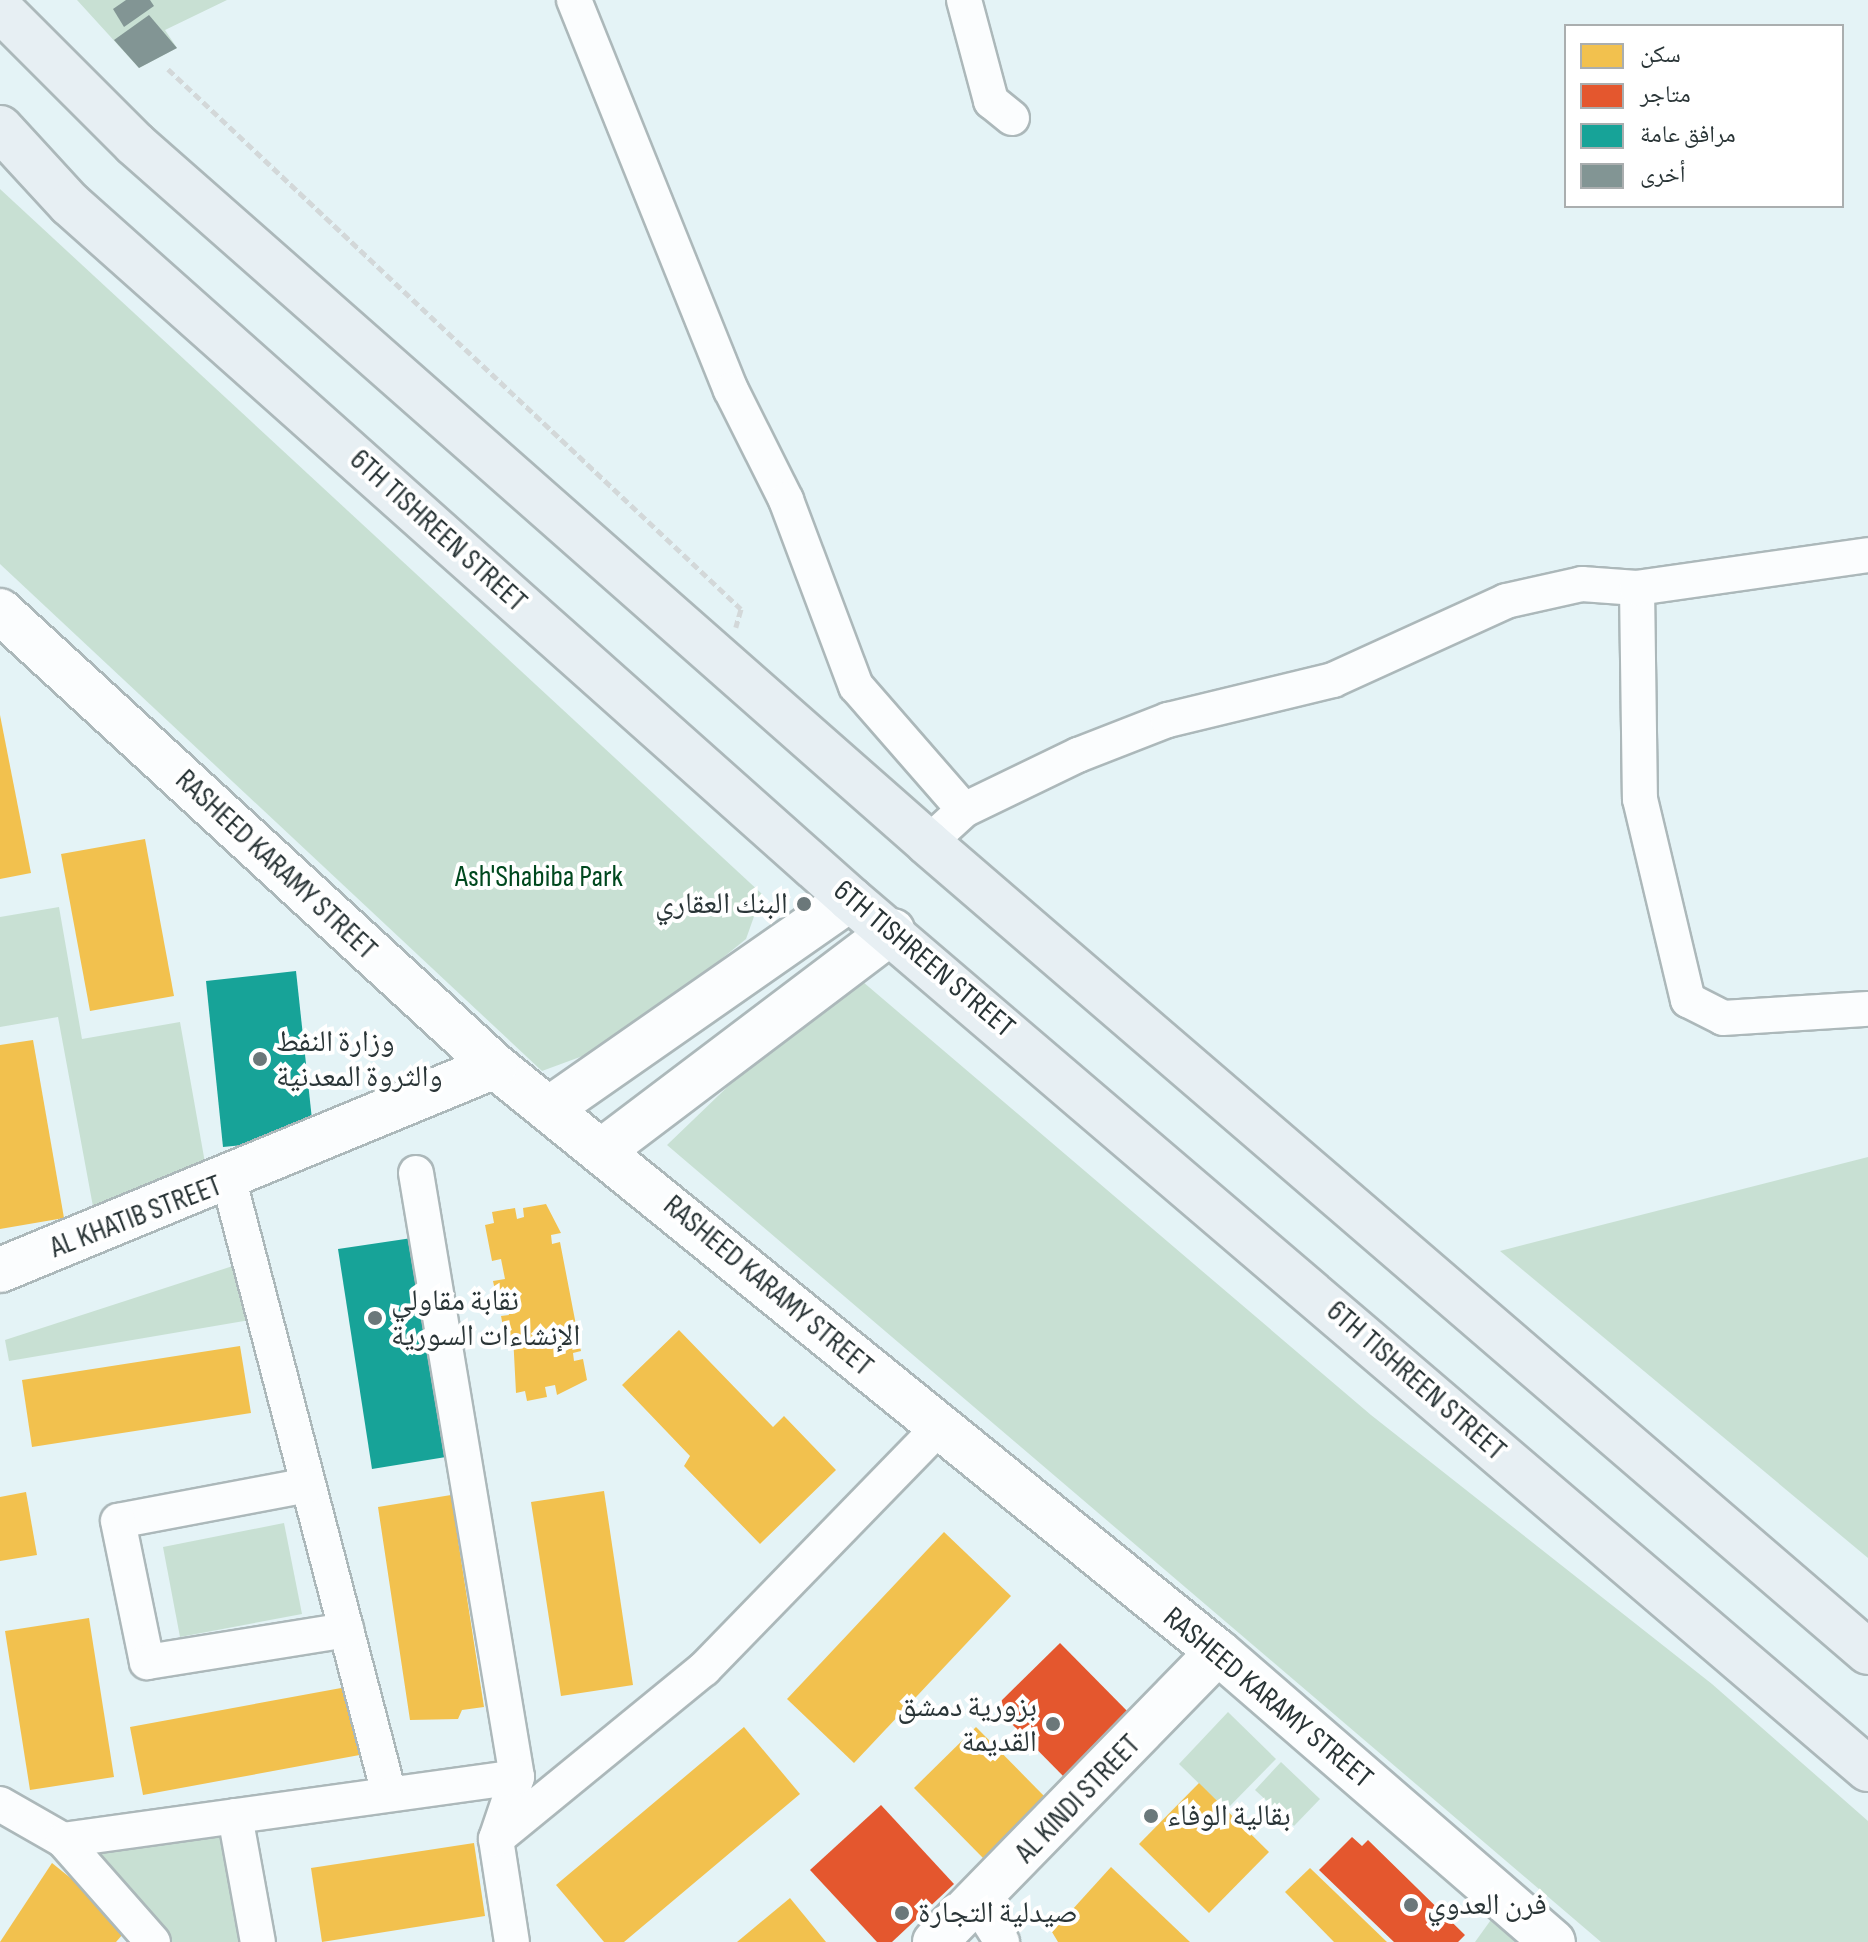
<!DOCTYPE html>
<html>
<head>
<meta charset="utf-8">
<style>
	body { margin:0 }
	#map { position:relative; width:1868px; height:1942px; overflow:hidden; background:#e4f3f6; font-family:"Sofia Sans Condensed","Noto Naskh Arabic",sans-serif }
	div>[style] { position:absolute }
	.green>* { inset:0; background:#c8e0d3 }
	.homes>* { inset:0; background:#f2c14e }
	.shops>* { inset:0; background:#e4572e }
	.public>* { inset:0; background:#17a398 }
	.building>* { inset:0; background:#829594 }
	.path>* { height:5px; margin-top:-2.5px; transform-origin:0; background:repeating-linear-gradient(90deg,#d3d8d9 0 8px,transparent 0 12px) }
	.roads { filter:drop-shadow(2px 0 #acb8ba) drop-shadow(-2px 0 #acb8ba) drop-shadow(0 2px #acb8ba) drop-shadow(0 -2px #acb8ba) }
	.street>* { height:34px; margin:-17px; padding:0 17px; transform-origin:17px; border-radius:17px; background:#fbfdfe }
	.secondary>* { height:44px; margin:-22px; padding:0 22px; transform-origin:22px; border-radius:22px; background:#fbfdfe }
	.highway>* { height:44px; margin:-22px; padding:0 22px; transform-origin:22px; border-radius:22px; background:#e7eff3 }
	.dots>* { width:22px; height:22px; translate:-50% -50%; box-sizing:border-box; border:4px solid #fff; border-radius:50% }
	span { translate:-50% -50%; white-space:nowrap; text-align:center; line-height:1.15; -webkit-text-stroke:8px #fff; paint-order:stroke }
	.street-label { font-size:30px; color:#2a3537 }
	.park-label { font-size:30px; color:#00481e }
	.poi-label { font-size:30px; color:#2a3537 }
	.right { translate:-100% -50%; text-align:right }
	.left { translate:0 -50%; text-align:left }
	.legend { position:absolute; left:1564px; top:24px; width:280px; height:184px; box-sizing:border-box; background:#fff; border:2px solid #aaaeaf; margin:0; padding:10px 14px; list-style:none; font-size:24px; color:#2a3537 }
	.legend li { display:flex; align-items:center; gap:16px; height:40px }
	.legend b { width:40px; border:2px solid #aaaeaf }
</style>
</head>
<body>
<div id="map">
	<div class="green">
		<i style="clip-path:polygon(77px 0,227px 0,165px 30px,177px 48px,139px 68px)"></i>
		<i style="clip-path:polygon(0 189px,762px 894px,746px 939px,618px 1043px,542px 1071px,0 564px)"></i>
		<i style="clip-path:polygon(59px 907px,82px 1039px,180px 1022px,210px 1191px,94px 1212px,58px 1017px,0 1027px,0 917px)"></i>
		<i style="clip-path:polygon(849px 970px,1371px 1415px,1712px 1684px,1868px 1821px,1868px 1942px,1601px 1942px,667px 1145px)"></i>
		<i style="clip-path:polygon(1868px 1157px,1868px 1558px,1500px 1251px)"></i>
		<i style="clip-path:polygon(242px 1263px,250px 1320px,9px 1361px,5px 1340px)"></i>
		<i style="clip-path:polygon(284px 1523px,302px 1614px,180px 1637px,163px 1547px)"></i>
		<i style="clip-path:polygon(1228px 1712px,1276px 1759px,1226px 1810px,1179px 1764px)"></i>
		<i style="clip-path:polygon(1281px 1762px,1320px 1799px,1294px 1826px,1255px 1790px)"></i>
		<i style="clip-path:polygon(227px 1829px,250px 1942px,163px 1942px,80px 1847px)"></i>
		<i style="clip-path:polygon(1493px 1917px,1522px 1942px,1475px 1942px)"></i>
	</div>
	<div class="homes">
		<i style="clip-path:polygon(0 715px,31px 873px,0 879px)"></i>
		<i style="clip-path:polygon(145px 839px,174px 996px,90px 1011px,61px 854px)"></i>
		<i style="clip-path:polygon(33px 1040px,64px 1218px,0 1229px,0 1045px)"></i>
		<i style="clip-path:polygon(546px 1204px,561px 1233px,551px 1235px,552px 1244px,560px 1242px,581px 1351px,573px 1353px,574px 1361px,583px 1359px,587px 1380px,557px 1395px,555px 1385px,545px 1387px,547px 1397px,527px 1401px,525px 1391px,516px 1393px,513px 1335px,505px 1337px,501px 1316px,509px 1315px,506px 1303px,498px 1304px,493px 1281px,505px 1279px,501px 1259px,492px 1261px,485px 1225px,494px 1223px,492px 1212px,515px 1208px,517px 1219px,524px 1217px,523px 1208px)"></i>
		<i style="clip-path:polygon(679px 1330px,773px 1427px,784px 1416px,836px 1470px,760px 1544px,684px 1466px,690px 1456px,622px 1385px)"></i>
		<i style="clip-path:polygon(240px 1346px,251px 1413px,32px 1447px,22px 1380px)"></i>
		<i style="clip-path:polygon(604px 1491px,633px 1685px,561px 1696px,531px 1502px)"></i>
		<i style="clip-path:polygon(26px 1492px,37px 1555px,0 1561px,0 1497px)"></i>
		<i style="clip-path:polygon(451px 1495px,484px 1707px,462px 1710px,458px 1719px,410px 1720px,378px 1507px)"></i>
		<i style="clip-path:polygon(944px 1532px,1011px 1596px,854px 1763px,787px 1699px)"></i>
		<i style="clip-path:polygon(89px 1618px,114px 1777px,30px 1790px,5px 1631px)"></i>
		<i style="clip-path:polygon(352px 1686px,365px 1754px,143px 1795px,130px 1727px)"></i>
		<i style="clip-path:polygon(744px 1727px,800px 1794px,624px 1942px,604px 1942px,556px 1885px)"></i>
		<i style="clip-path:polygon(976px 1727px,1046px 1798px,984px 1859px,914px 1788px)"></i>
		<i style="clip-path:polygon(1199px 1783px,1269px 1852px,1209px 1913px,1139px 1844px)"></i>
		<i style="clip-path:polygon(474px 1843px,485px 1916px,322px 1942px,311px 1868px)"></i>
		<i style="clip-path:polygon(52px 1863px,130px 1926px,116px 1942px,0 1942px)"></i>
		<i style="clip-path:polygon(1111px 1867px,1190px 1942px,1058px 1942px,1052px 1932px)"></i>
		<i style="clip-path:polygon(1310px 1868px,1387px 1942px,1334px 1942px,1285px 1892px)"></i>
		<i style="clip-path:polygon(790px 1898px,826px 1942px,737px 1942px)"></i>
	</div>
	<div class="shops">
		<i style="clip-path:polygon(1060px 1643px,1134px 1718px,1069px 1782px,995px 1707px)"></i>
		<i style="clip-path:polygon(881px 1805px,954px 1884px,892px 1942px,877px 1942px,810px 1870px)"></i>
		<i style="clip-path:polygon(1352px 1837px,1362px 1846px,1368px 1840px,1465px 1935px,1458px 1942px,1394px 1942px,1319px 1870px)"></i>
	</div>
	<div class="public">
		<i style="clip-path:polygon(296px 971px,314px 1138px,223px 1147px,206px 981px)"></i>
		<i style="clip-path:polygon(412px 1238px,446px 1457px,372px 1469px,338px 1249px)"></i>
	</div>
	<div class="building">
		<i style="clip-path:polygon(126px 0,150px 0,154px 6px,124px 27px,113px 9px)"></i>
		<i style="clip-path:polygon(149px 15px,177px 48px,139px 68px,114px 40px)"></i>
	</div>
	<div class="path">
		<i style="left:168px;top:69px;width:787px;rotate:43.3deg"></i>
		<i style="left:741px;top:609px;width:19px;rotate:106deg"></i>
	</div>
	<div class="roads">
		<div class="street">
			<i style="left:574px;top:0;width:420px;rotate:68.1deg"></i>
			<i style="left:731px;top:390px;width:123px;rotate:63.4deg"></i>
			<i style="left:786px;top:500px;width:199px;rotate:69.4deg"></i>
			<i style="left:856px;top:686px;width:164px;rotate:48.9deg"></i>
			<i style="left:964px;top:0;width:105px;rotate:75deg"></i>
			<i style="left:991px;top:101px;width:27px;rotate:39deg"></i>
			<i style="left:1637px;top:588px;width:211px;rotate:89.2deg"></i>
			<i style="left:1640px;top:799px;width:207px;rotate:76.6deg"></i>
			<i style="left:1688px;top:1000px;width:39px;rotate:27deg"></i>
			<i style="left:1723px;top:1018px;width:145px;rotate:-3.6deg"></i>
			<i style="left:928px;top:843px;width:49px;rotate:-42.5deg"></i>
			<i style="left:964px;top:810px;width:127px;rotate:-25.8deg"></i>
			<i style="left:1078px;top:755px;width:97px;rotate:-21.3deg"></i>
			<i style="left:1168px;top:720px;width:170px;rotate:-13.6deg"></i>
			<i style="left:1333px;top:680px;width:190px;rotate:-24.5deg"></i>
			<i style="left:1506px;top:601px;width:78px;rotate:-12.6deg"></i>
			<i style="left:1582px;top:584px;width:55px;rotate:4.2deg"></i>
			<i style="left:1637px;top:588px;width:233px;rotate:-8.1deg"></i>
			<i style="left:416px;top:1173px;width:612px;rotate:80.51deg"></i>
			<i style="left:517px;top:1777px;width:65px;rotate:108.7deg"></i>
			<i style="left:496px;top:1839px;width:104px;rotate:81.2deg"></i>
			<i style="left:229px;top:1181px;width:629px;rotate:75.37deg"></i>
			<i style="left:308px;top:1485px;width:193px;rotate:169.3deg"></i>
			<i style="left:118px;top:1521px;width:144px;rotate:78.4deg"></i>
			<i style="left:147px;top:1662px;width:202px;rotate:-9.1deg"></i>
			<i style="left:0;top:1804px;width:73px;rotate:29.7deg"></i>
			<i style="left:63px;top:1840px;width:136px;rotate:48.6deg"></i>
			<i style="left:235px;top:1816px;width:128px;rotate:79.7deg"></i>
			<i style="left:496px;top:1839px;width:269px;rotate:-39.3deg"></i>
			<i style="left:704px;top:1669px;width:334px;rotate:-45.8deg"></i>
			<i style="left:63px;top:1840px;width:458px;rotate:-7.9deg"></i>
			<i style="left:978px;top:1904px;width:45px;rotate:57.7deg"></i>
		</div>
		<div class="secondary">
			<i style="left:0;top:611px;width:672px;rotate:42.59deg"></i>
			<i style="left:495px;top:1066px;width:931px;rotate:39.03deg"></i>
			<i style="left:1218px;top:1652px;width:443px;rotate:40.9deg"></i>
			<i style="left:552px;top:1107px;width:363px;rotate:-34.9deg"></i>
			<i style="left:603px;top:1150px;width:363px;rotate:-37.1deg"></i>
			<i style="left:0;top:1270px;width:535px;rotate:-22.4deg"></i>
			<i style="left:935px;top:1942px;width:405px;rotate:-45.7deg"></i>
		</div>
		<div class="highway">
			<i style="left:0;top:9px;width:191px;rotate:45deg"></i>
			<i style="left:135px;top:144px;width:1057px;rotate:41.39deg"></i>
			<i style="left:928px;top:843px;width:1240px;rotate:40.72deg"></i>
			<i style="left:0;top:128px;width:103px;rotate:47.4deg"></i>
			<i style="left:70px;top:204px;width:1045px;rotate:41.7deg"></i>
			<i style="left:850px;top:899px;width:1339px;rotate:40.52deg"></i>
		</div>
	</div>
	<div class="dots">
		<i style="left:804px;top:904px;background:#6b787a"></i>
		<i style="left:260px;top:1059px;background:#6b787a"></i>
		<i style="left:375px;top:1318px;background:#6b787a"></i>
		<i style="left:1053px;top:1724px;background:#6b787a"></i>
		<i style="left:1151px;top:1816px;background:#6b787a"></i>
		<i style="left:1411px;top:1905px;background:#6b787a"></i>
		<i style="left:902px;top:1913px;background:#6b787a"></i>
	</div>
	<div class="street-label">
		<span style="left:438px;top:531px;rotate:42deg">6TH TISHREEN STREET</span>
		<span style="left:276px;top:865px;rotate:43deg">RASHEED KARAMY STREET</span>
		<span style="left:924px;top:959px;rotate:40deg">6TH TISHREEN STREET</span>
		<span style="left:136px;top:1217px;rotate:-21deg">AL KHATIB STREET</span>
		<span style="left:768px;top:1286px;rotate:40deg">RASHEED KARAMY STREET</span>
		<span style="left:1416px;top:1381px;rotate:41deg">6TH TISHREEN STREET</span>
		<span style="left:1268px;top:1698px;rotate:40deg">RASHEED KARAMY STREET</span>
		<span style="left:1078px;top:1799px;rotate:-46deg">AL KINDI STREET</span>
	</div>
	<div class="park-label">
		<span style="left:539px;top:877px">Ash'Shabiba Park</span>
	</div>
	<div class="poi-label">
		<span class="right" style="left:788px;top:904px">البنك العقاري</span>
		<span class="left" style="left:276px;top:1059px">وزارة النفط<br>والثروة المعدنية</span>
		<span class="left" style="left:391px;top:1318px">نقابة مقاولي<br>الإنشاءات السورية</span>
		<span class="right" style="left:1037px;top:1724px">بزورية دمشق<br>القديمة</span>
		<span class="left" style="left:1167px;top:1816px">بقالية الوفاء</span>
		<span class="left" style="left:1427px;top:1905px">فرن العدوي</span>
		<span class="left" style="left:918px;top:1913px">صيدلية التجارة</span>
	</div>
	<ul class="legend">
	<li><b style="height:22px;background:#f2c14e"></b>سكن</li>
	<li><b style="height:22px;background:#e4572e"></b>متاجر</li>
	<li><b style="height:22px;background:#17a398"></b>مرافق عامة</li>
	<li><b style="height:22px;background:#829594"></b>أخرى</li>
	</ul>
</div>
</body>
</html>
